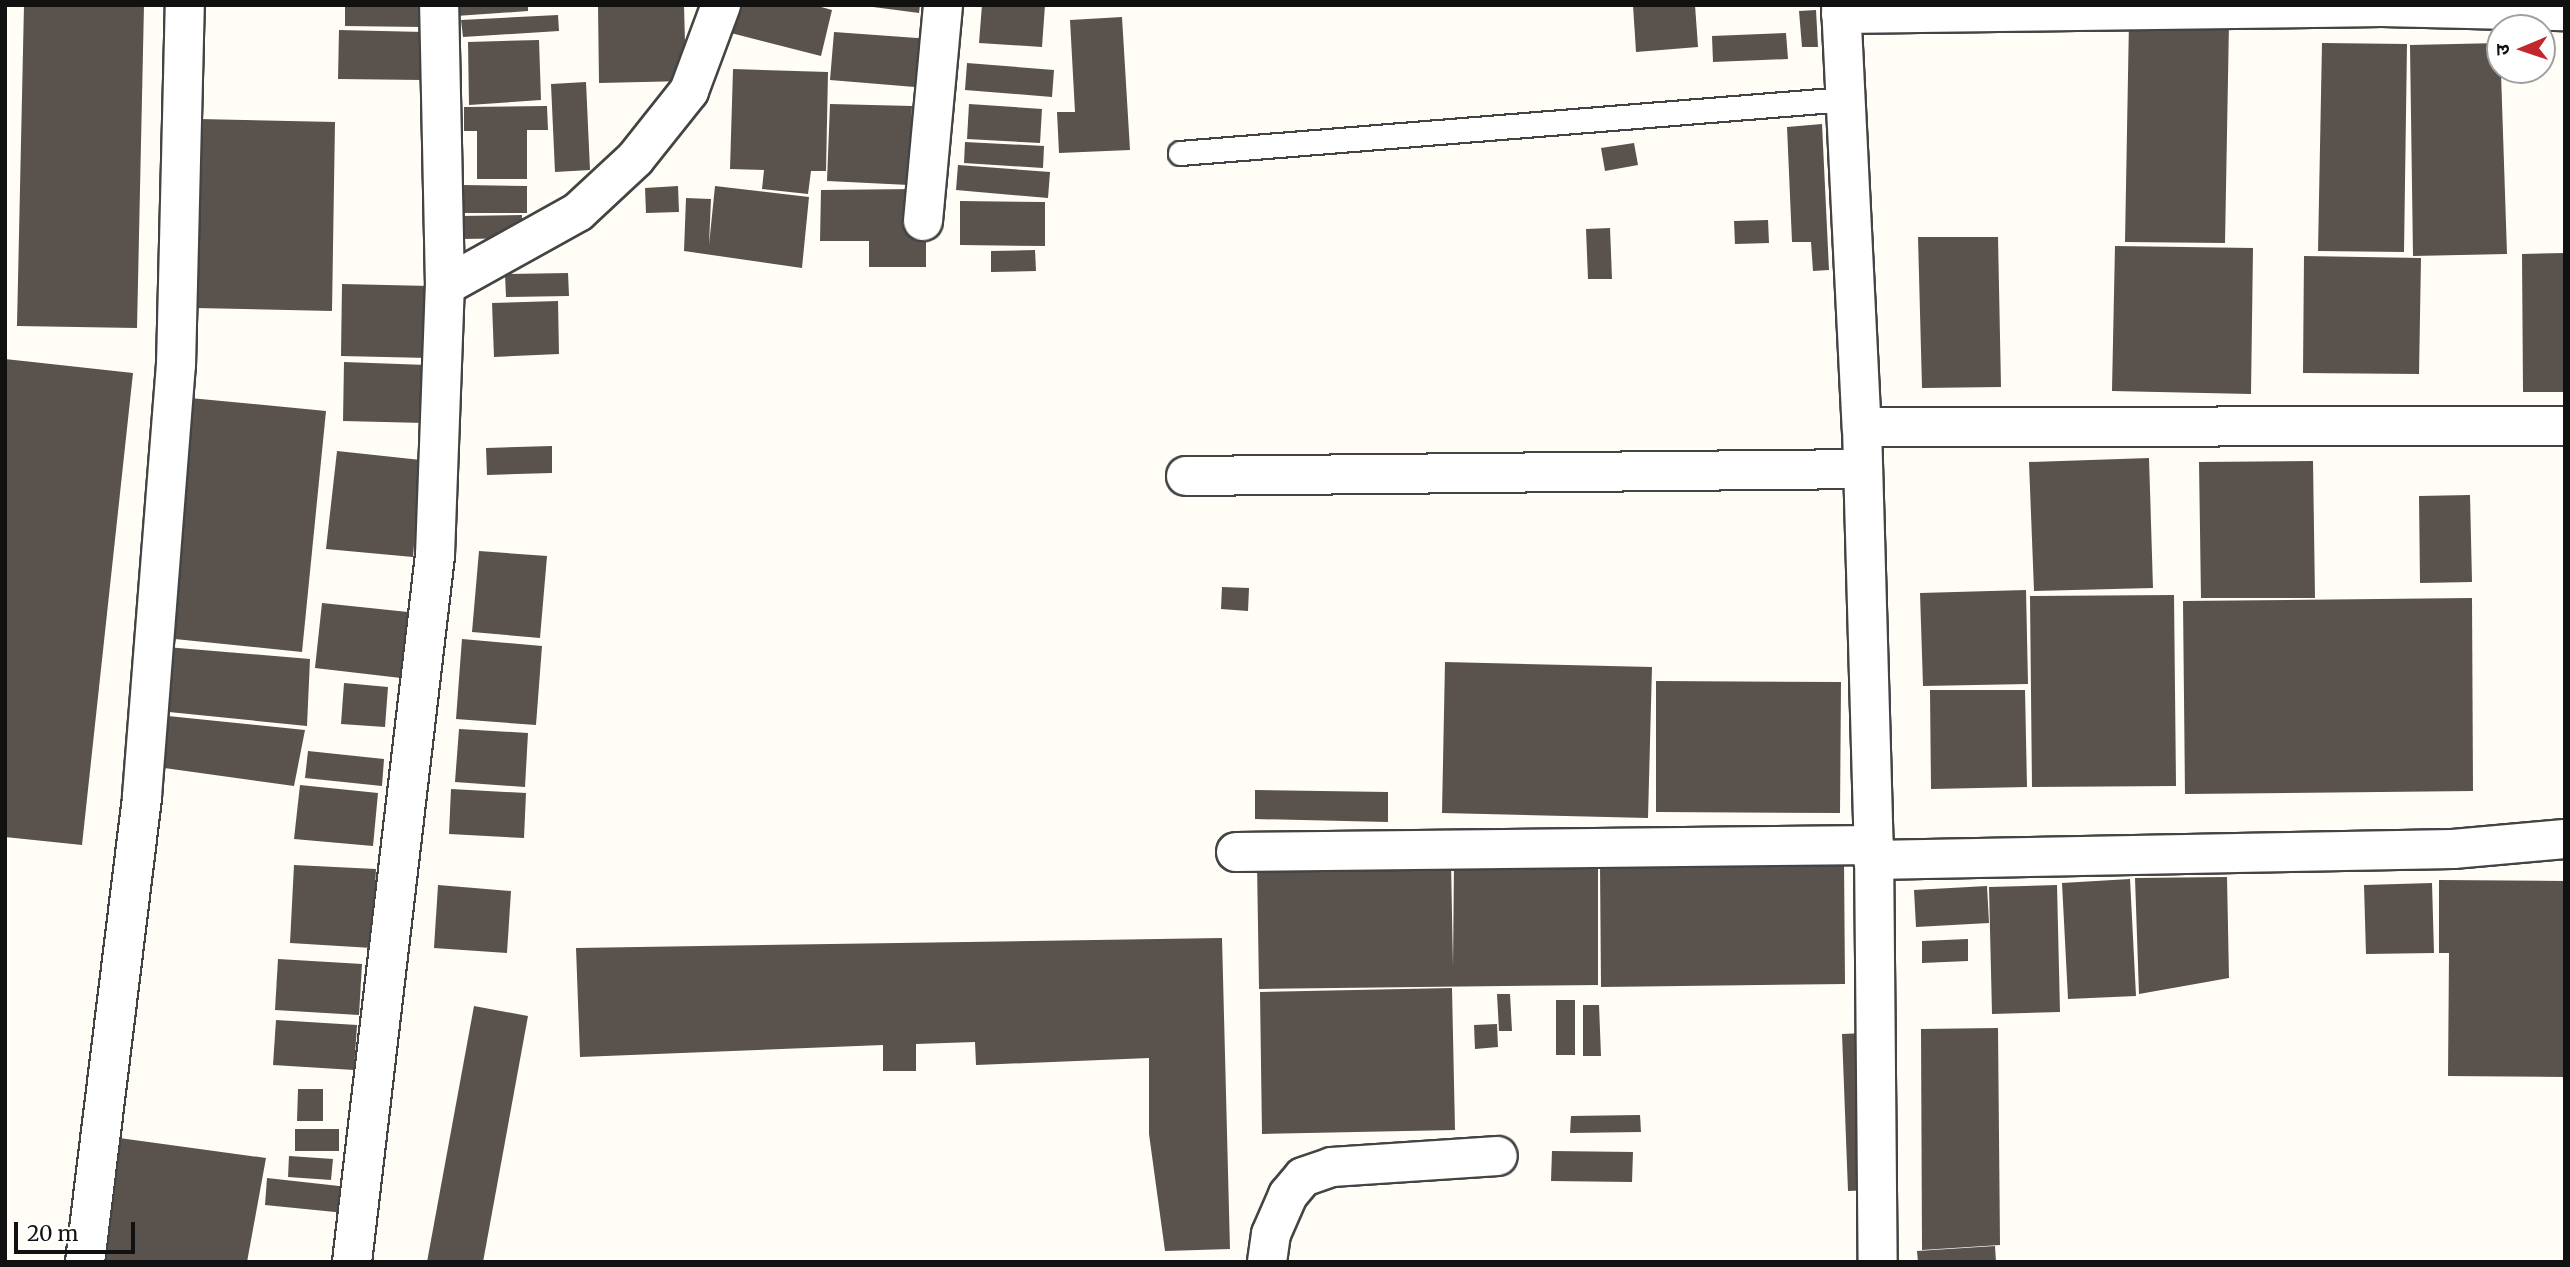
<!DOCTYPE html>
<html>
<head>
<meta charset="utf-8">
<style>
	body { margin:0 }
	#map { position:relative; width:2570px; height:1267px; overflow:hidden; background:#fffdf5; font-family:Merriweather,"Noto Sans Devanagari",serif }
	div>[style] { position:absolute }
	.building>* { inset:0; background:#5a524d }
	.roads { filter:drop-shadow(2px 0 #444) drop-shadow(-2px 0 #444) drop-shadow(0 2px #444) drop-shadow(0 -2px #444) }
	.lane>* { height:23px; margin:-11.5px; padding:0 11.5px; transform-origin:11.5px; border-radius:11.5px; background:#fff }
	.street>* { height:38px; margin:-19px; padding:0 19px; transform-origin:19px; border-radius:19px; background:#fff }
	span { translate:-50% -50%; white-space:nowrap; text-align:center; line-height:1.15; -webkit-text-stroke:7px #fff; paint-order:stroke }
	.frame { position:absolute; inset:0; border:7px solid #111; pointer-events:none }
	.north { position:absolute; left:2486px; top:14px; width:70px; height:70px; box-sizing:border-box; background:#fff; border:2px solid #a0a0a0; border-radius:50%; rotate:268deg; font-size:19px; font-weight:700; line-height:28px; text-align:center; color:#111 }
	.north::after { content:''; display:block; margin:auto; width:24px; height:32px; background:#c4262e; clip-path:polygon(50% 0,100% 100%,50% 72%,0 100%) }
	.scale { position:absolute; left:14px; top:1222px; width:121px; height:32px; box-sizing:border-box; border:4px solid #111; border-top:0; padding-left:9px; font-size:21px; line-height:24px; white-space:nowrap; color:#111; -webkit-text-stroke:5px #fff; paint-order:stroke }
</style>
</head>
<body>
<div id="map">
	<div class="building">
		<i style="clip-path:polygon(24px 5px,144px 5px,137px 328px,17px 326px)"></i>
		<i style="clip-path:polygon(345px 5px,423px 5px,422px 27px,345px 26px)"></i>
		<i style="clip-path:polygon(455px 5px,528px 5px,528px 11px,456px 16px)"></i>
		<i style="clip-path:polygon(598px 5px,684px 5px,686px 81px,599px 83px)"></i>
		<i style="clip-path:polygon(739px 5px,814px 5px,832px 10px,821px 56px,731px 33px)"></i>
		<i style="clip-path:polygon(858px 5px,920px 5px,919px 13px)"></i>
		<i style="clip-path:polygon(982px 5px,1045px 5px,1042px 47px,979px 43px)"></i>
		<i style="clip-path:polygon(1633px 5px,1695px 5px,1698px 47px,1636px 52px)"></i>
		<i style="clip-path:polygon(1816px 10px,1818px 47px,1802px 47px,1799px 11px)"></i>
		<i style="clip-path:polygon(558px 15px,559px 31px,463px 37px,461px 20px)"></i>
		<i style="clip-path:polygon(1122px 17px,1130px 150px,1059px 153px,1057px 112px,1075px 112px,1070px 20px)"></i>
		<i style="clip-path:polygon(2129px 20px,2229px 22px,2225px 243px,2125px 242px)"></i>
		<i style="clip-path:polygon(339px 30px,424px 32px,423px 80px,338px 79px)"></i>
		<i style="clip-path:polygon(834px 32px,931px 39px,927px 88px,830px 80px)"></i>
		<i style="clip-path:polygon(1786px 33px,1788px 59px,1713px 62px,1712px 36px)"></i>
		<i style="clip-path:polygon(539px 40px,541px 100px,469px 105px,468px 42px)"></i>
		<i style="clip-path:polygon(2322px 43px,2407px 44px,2404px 252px,2318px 251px)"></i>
		<i style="clip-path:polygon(2500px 43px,2507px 254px,2413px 256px,2410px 45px)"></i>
		<i style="clip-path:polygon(967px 63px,1054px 70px,1052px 97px,965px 90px)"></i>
		<i style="clip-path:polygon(733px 69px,828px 72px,826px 171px,811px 171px,808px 194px,762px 189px,764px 170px,730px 169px)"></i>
		<i style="clip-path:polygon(586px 82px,590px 170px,555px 172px,551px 84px)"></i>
		<i style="clip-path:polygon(830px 104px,912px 106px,909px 185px,827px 181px)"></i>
		<i style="clip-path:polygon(969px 104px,1042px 109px,1040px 143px,967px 139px)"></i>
		<i style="clip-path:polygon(547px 106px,548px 130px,527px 130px,527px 179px,477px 179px,477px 131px,464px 131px,464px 107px)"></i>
		<i style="clip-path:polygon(199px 119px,335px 122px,332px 311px,195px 308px)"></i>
		<i style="clip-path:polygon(1822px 124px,1829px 270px,1813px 271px,1811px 242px,1792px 242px,1787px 127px)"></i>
		<i style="clip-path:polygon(965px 142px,1044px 146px,1043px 168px,964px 163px)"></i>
		<i style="clip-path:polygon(1634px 143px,1638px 165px,1605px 171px,1601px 148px)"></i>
		<i style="clip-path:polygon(958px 165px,1050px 172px,1048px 198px,956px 190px)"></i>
		<i style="clip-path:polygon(463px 185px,527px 186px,527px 213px,462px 213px)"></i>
		<i style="clip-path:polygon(678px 186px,679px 212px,646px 213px,645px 188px)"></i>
		<i style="clip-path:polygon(715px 186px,809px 197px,802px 268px,684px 251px,686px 198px,711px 199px,709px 245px)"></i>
		<i style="clip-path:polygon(916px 189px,926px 236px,926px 267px,869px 267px,869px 241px,820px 241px,821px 190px)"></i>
		<i style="clip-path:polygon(960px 201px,1045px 202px,1045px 246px,960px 245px)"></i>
		<i style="clip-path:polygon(522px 215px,522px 238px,461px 239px,460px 216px)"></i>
		<i style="clip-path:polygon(1768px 220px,1769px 243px,1735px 244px,1734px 221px)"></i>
		<i style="clip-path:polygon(1610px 228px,1612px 279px,1588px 279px,1586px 229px)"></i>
		<i style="clip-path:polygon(1918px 237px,1998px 237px,2001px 387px,1922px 388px)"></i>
		<i style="clip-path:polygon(2115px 246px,2253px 248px,2251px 394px,2112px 391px)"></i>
		<i style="clip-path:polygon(1035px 250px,1036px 271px,991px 272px,991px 251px)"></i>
		<i style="clip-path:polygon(2565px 253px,2565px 392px,2523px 392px,2522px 254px)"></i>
		<i style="clip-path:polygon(2304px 256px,2421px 258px,2419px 374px,2303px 373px)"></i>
		<i style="clip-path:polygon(568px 273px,569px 296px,506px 297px,505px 274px)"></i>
		<i style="clip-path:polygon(342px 284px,430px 286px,429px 358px,341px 356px)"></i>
		<i style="clip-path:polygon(558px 301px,559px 354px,494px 357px,492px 303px)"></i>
		<i style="clip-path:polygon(5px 359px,133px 373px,82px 845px,5px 837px)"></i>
		<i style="clip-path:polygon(344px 362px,427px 365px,425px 423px,343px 421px)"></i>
		<i style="clip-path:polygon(190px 398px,326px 411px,302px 652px,165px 638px)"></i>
		<i style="clip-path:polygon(552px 446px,552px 473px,487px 475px,486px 448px)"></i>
		<i style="clip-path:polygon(337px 451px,421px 460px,413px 557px,326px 549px)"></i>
		<i style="clip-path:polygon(2149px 458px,2153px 588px,2034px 591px,2029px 462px)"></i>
		<i style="clip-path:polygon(2313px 461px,2315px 598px,2201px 598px,2199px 462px)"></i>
		<i style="clip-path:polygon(2470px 495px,2472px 582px,2420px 583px,2419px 496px)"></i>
		<i style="clip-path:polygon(479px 551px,547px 556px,540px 638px,472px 632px)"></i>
		<i style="clip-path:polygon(1222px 587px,1249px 588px,1248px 611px,1221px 609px)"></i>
		<i style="clip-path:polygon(2026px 590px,2028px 684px,1923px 686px,1920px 593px)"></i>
		<i style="clip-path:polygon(2174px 595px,2176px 786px,2032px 787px,2030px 596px)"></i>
		<i style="clip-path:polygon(2472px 598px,2473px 791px,2185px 794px,2183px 601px)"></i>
		<i style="clip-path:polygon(322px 603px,408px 612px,401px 678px,315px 668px)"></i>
		<i style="clip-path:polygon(462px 639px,542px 646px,536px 725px,456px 719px)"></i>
		<i style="clip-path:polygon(166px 647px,310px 659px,307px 726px,159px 711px)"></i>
		<i style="clip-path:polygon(1445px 662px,1652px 667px,1648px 818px,1442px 813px)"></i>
		<i style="clip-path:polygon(1656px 681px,1841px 682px,1840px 813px,1656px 812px)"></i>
		<i style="clip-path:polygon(344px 683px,388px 687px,385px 727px,341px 724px)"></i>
		<i style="clip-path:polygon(1930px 690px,2025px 690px,2027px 787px,1931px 789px)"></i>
		<i style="clip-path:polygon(158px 715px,305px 730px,294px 786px,150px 766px)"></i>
		<i style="clip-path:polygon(459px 729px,528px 733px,525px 787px,455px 782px)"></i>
		<i style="clip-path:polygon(308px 751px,384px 759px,382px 786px,305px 778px)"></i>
		<i style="clip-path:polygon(300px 785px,378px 793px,373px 846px,294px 839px)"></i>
		<i style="clip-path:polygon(451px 789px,526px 793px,524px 838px,449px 834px)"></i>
		<i style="clip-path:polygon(1255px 790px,1388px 792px,1388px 822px,1255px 819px)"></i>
		<i style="clip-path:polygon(1451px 861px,1453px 967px,1454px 861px,1598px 862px,1598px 985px,1259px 989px,1257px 863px)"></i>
		<i style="clip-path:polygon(1844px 861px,1845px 984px,1601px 987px,1600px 863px)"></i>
		<i style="clip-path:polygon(294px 865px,376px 869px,372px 948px,290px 943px)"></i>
		<i style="clip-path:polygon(2227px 877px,2229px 978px,2139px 994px,2135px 878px)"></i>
		<i style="clip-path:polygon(2130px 879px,2136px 996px,2068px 999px,2062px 883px)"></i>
		<i style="clip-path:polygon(2439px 880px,2565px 881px,2565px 1077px,2448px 1076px,2449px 953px,2439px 953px)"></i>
		<i style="clip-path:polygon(2432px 883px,2434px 953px,2366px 954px,2364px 885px)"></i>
		<i style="clip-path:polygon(438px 885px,511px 891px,507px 953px,434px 948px)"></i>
		<i style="clip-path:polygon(2057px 885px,2060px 1012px,1992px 1014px,1989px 887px)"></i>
		<i style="clip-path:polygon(1987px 886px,1989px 923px,1916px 927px,1914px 890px)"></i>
		<i style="clip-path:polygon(1222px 938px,1230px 1249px,1165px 1251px,1149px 1134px,1149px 1058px,976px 1065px,975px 1042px,916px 1044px,916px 1071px,883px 1071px,883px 1045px,580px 1057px,576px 948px)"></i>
		<i style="clip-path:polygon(1968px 939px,1968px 961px,1922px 963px,1922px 941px)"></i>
		<i style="clip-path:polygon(278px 959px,362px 964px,359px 1015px,275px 1010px)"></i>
		<i style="clip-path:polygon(1452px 988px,1455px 1130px,1262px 1134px,1260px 992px)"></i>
		<i style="clip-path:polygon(1497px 994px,1510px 994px,1512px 1031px,1499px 1031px)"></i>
		<i style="clip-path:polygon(1556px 1000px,1575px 1000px,1575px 1055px,1556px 1055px)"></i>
		<i style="clip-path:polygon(1583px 1005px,1599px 1005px,1601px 1056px,1583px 1056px)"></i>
		<i style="clip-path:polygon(474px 1006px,528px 1016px,483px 1262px,427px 1262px)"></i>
		<i style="clip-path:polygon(276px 1020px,357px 1025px,354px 1070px,273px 1065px)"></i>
		<i style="clip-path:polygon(1497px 1024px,1498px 1047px,1475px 1049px,1474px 1025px)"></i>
		<i style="clip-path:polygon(1998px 1028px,2000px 1245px,1922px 1250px,1921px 1029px)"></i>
		<i style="clip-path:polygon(1865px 1033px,1871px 1190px,1848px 1191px,1842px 1034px)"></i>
		<i style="clip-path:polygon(298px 1089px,323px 1089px,323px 1121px,297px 1121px)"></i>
		<i style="clip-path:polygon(1640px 1115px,1641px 1132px,1570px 1133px,1571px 1116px)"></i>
		<i style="clip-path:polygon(295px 1129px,339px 1129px,339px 1151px,295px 1151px)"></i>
		<i style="clip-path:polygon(112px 1137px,266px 1158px,247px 1262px,98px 1262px)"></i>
		<i style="clip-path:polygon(1552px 1151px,1633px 1152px,1632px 1182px,1551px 1181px)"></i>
		<i style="clip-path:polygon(289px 1156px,333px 1159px,331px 1180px,288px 1177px)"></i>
		<i style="clip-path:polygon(267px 1178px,348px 1187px,345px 1213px,265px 1205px)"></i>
		<i style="clip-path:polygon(1995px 1246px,1996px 1262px,1918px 1262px,1917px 1251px)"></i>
	</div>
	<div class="roads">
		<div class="lane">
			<i style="left:1180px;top:153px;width:667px;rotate:-4.64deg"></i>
		</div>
		<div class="street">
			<i style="left:1841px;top:5px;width:423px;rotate:87.2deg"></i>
			<i style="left:1862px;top:427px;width:418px;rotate:88.4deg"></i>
			<i style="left:1874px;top:845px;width:417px;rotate:89.5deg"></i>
			<i style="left:1841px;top:14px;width:541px;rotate:-0.74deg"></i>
			<i style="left:2382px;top:7px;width:183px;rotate:1.3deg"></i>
			<i style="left:923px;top:221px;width:217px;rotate:-84.7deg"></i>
			<i style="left:445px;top:286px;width:152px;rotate:-29.1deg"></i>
			<i style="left:578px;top:212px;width:78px;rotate:-42.9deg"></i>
			<i style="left:635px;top:159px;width:87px;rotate:-51.5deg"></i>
			<i style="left:689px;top:91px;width:92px;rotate:-69.6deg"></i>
			<i style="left:1862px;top:427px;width:703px;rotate:-0.08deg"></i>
			<i style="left:1186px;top:476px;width:677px;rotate:-0.59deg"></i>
			<i style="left:1236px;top:852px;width:638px;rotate:-0.63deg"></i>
			<i style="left:1873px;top:860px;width:580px;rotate:-1.09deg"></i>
			<i style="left:2453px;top:849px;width:112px;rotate:-5.1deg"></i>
			<i style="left:85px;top:1262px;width:469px;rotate:-83deg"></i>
			<i style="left:142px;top:796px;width:432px;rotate:-85.5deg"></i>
			<i style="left:176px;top:365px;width:360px;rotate:-88.6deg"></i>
			<i style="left:352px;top:1262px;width:712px;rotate:-83.3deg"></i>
			<i style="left:435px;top:555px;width:269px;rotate:-87.9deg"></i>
			<i style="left:445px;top:286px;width:281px;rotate:-91.2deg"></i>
			<i style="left:1267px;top:1262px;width:28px;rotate:-82deg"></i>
			<i style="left:1271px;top:1234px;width:43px;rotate:-66.4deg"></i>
			<i style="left:1288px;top:1195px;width:23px;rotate:-50deg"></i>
			<i style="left:1303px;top:1177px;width:31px;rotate:-19deg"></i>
			<i style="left:1332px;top:1167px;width:166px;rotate:-3.8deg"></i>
		</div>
	</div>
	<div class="frame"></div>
	<div class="north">उ</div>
	<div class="scale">20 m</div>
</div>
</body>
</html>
